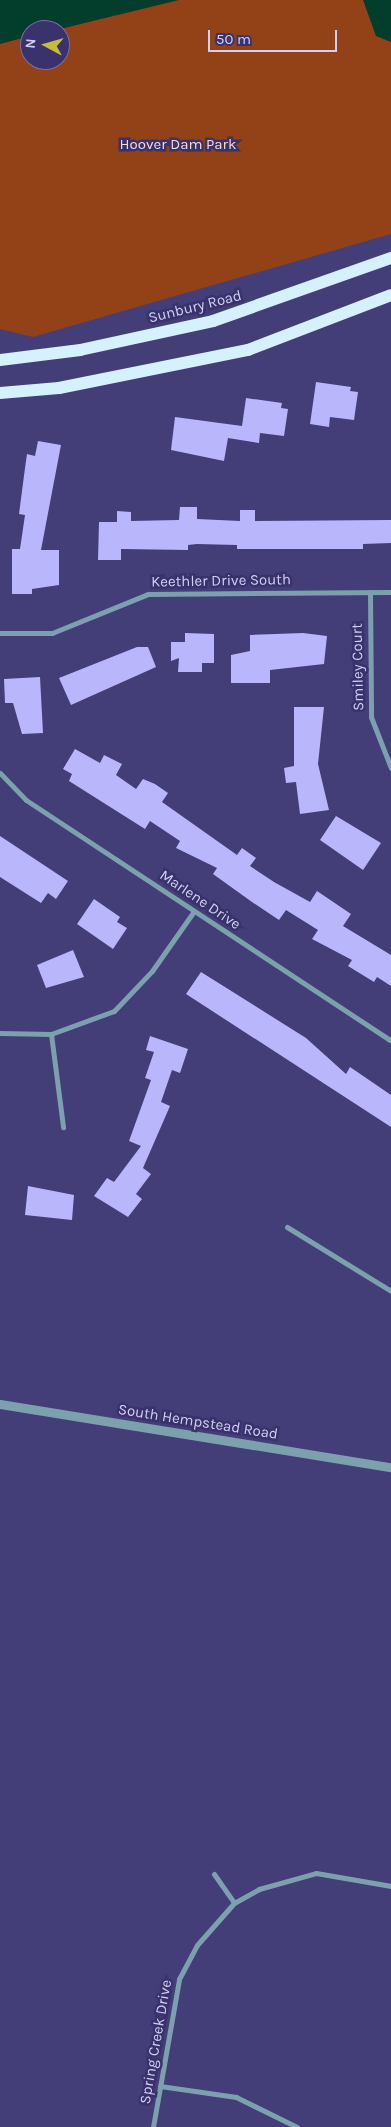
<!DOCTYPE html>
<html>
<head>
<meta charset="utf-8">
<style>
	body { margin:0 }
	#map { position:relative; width:391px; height:2127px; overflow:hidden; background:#433d78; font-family:Karla,sans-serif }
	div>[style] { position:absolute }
	.green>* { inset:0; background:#924216 }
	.water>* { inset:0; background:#033d2b }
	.building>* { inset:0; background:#b9b6fc }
	.minor>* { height:5px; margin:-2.5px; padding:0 2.5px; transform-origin:2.5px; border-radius:2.5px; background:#7da0ae }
	.tertiary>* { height:9px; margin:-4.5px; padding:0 4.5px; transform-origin:4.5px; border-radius:4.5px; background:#7da0ae }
	.primary>* { height:12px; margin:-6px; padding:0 6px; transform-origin:6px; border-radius:6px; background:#d5f1fd }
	span { translate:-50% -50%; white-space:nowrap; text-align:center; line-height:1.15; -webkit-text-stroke:5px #39326c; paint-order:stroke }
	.park-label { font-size:15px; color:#f8dacc }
	.street-label { font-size:15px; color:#d0d0f4 }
	.north { position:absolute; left:20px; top:20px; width:50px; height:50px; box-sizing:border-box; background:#39326c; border:1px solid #7571a2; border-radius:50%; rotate:276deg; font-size:14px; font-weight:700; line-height:20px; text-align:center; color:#d0d0f4 }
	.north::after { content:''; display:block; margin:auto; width:18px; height:22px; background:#c4bc3d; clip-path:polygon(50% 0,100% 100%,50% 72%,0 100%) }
	.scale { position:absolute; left:208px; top:30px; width:129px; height:22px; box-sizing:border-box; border:2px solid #d0d0f4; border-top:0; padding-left:6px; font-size:15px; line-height:18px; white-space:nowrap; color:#d0d0f4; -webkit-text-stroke:4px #39326c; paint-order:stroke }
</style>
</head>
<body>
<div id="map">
	<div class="green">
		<i style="clip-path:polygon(evenodd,0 0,391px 0,391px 234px,33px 337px,0 329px,0 0,30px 30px,60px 30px,60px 60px,30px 60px,30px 30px)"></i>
	</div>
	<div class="water">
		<i style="clip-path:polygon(0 0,179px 0,56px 30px,30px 30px,30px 36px,0 44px)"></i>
		<i style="clip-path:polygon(363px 0,391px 0,391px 42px,376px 36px)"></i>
	</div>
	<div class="building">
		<i style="clip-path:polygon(316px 382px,351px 387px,350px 391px,358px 392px,354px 420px,330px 417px,329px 427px,310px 424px)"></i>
		<i style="clip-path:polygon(246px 398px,282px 403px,281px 408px,288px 409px,284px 436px,260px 433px,259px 443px,228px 438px,224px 461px,171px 450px,175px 417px,242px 426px)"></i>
		<i style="clip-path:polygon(38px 441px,61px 445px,41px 550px,59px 550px,59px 585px,32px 589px,32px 594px,12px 594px,12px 549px,20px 549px,25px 515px,19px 514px,25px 468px,27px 454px,35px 456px)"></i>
		<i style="clip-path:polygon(180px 507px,197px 507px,197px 519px,240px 521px,240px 510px,255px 510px,255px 521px,391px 520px,391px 543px,363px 544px,363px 549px,237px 549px,237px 545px,197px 544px,188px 545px,188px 550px,121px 549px,121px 560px,98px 560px,99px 522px,117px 522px,117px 511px,131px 512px,131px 521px,179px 520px)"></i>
		<i style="clip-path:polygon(185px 633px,214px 634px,214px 663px,202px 663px,202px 672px,178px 672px,179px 658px,171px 661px,171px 642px,185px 642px)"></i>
		<i style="clip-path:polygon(303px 633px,327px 636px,324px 664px,270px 670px,270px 683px,231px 683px,231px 655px,250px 651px,250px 635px)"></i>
		<i style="clip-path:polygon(137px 647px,148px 647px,156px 667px,71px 705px,59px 678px)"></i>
		<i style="clip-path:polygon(40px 677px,43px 733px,22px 734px,13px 703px,5px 703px,4px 679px)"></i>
		<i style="clip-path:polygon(294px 707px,324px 707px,318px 764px,329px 810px,300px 814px,296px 782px,286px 783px,284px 768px,294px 766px)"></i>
		<i style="clip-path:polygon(75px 749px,100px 763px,104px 755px,122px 764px,116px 775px,136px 789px,143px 779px,155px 784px,168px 793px,162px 802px,237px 855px,242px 848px,256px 858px,250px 866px,274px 882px,310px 902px,317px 891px,351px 914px,343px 926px,391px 955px,391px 986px,377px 977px,374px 982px,348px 966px,352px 960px,312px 939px,318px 930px,286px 910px,279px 920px,252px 902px,213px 874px,217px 868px,176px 848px,180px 841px,150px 821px,145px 829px,69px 781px,72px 774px,63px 769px)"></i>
		<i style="clip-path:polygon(336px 816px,381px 843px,363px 870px,320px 840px)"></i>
		<i style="clip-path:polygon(0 836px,68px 881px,56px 899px,48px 893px,41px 903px,0 877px)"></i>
		<i style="clip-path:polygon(94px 899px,120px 917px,117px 922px,127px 928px,113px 949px,77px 924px)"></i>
		<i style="clip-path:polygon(73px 950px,84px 977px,46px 988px,37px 965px)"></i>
		<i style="clip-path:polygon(201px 972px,306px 1038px,346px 1074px,350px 1067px,391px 1095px,391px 1127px,186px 994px)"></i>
		<i style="clip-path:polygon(150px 1036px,188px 1049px,180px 1073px,172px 1070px,161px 1102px,170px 1106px,143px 1168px,151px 1174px,136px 1194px,142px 1199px,128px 1217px,94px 1196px,107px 1178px,114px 1182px,141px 1146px,129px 1141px,151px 1080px,145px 1078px,154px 1052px,146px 1050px)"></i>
		<i style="clip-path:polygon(28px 1186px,74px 1195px,72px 1220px,25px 1215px)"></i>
	</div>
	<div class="minor">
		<i style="left:370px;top:592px;width:125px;rotate:89.5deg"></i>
		<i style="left:371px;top:717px;width:55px;rotate:68.6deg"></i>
		<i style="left:0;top:633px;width:52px"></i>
		<i style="left:52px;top:633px;width:104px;rotate:-22.1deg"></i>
		<i style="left:148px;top:594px;width:243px;rotate:-0.5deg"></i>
		<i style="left:0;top:773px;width:37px;rotate:46deg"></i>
		<i style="left:26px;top:800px;width:437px;rotate:33.4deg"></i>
		<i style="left:0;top:1033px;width:51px;rotate:1.1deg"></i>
		<i style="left:51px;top:1034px;width:67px;rotate:-20.1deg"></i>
		<i style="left:114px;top:1011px;width:55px;rotate:-46.5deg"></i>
		<i style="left:152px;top:971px;width:73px;rotate:-55deg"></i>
		<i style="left:51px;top:1034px;width:94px;rotate:82.6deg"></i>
		<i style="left:287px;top:1227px;width:122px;rotate:31.6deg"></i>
		<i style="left:214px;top:1874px;width:35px;rotate:55deg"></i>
		<i style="left:160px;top:2086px;width:77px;rotate:8.2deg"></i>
		<i style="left:236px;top:2097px;width:68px;rotate:26.2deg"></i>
		<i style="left:153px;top:2127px;width:150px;rotate:-80deg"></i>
		<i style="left:179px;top:1979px;width:38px;rotate:-62deg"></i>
		<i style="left:197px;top:1945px;width:56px;rotate:-48.6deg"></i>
		<i style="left:234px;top:1903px;width:29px;rotate:-29deg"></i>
		<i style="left:259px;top:1889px;width:59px;rotate:-15.7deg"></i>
		<i style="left:316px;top:1873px;width:76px;rotate:9.8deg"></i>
	</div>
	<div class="tertiary">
		<i style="left:0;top:1404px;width:396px;rotate:9.2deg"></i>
	</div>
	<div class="primary">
		<i style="left:0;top:360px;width:81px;rotate:-7.1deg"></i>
		<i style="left:80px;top:350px;width:136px;rotate:-12.3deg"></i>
		<i style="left:213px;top:321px;width:189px;rotate:-19.5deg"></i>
		<i style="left:0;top:393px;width:59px;rotate:-4.8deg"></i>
		<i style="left:59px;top:388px;width:193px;rotate:-11.4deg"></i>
		<i style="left:248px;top:350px;width:153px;rotate:-21deg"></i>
	</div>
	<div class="park-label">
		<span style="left:178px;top:145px">Hoover Dam Park</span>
	</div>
	<div class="street-label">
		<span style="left:195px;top:307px;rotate:-14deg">Sunbury Road</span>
		<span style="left:221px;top:581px;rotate:-1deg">Keethler Drive South</span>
		<span style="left:358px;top:667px;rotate:-91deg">Smiley Court</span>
		<span style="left:200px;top:900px;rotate:34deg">Marlene Drive</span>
		<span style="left:198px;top:1422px;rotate:9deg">South Hempstead Road</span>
		<span style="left:156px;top:2042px;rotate:-80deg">Spring Creek Drive</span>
	</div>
	<div class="north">N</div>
	<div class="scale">50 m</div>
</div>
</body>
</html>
